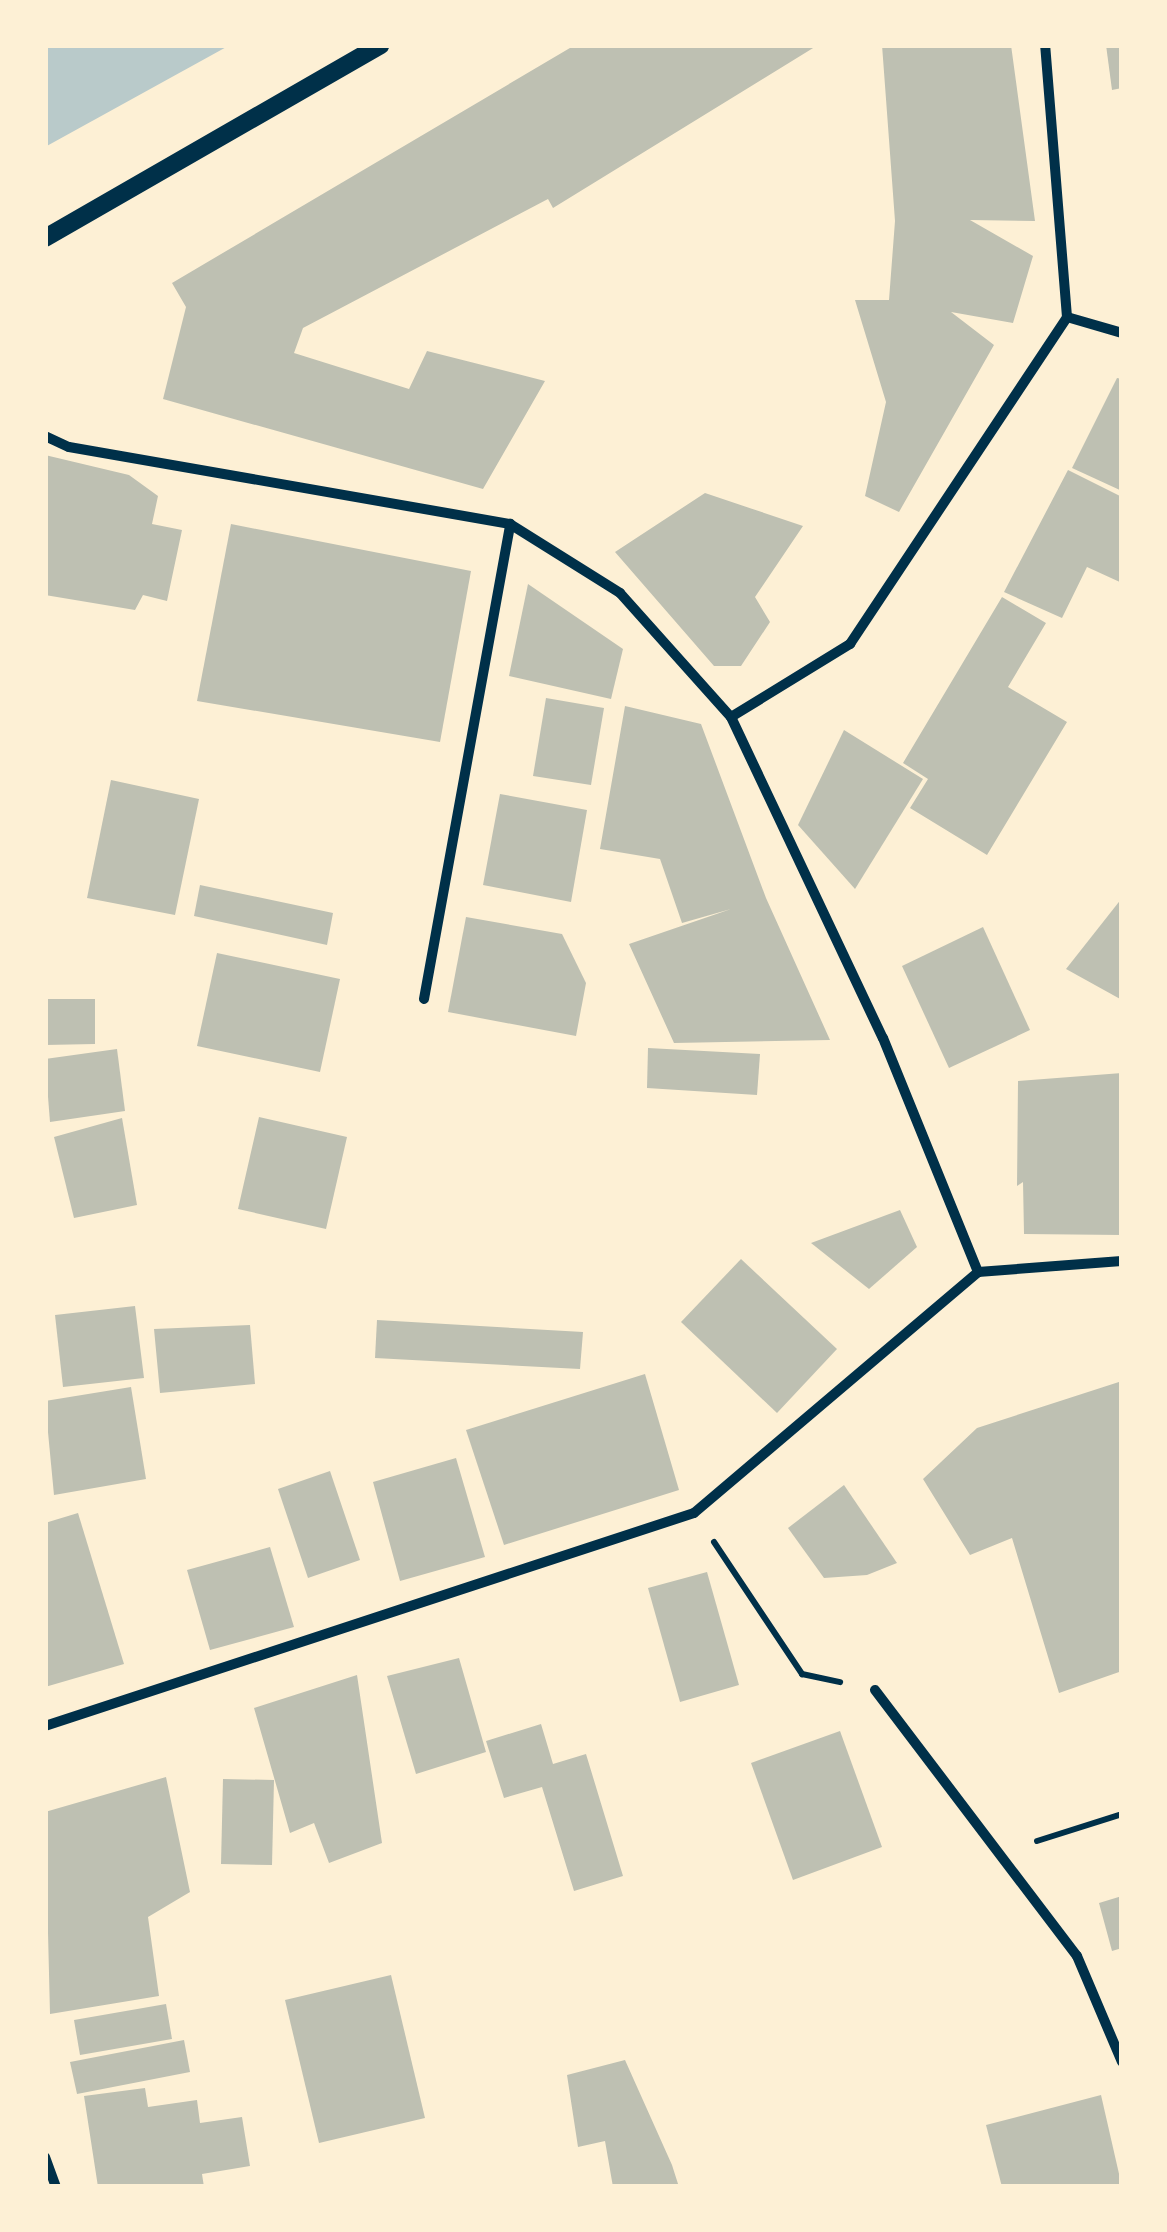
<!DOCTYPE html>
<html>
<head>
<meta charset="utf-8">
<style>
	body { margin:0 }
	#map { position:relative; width:1167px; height:2232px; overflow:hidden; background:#fdf0d5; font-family:Ubuntu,sans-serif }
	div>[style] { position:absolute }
	.green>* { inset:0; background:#b9caca }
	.building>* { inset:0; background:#bec0b2 }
	.path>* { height:6px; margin:-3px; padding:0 3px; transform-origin:3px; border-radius:3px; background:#003049 }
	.minor>* { height:10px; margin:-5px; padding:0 5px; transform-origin:5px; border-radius:5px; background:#003049 }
	.tertiary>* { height:18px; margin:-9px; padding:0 9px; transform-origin:9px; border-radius:9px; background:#003049 }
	span { translate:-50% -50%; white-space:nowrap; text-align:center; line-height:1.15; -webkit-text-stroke:9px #fdf0d5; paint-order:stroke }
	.frame { position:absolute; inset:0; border:48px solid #fdf0d5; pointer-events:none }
</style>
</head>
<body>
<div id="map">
	<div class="green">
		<i style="clip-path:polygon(45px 45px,230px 45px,45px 147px)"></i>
	</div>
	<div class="building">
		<i style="clip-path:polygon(575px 45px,818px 45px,553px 208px,548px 199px,303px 328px,294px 353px,409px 389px,427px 351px,545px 381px,483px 489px,163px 399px,186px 307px,172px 283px)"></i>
		<i style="clip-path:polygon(882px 45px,1011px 45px,1035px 221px,970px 220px,1033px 256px,1013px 323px,951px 312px,994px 345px,899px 512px,865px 496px,886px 402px,855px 300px,889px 300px,895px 221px)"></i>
		<i style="clip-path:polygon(1106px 45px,1122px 45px,1122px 88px,1112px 90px)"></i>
		<i style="clip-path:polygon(1117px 378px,1122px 379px,1122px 491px,1072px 468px)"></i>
		<i style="clip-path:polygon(45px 455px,129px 475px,158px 496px,152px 524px,182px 530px,167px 601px,143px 595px,135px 610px,45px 595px)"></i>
		<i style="clip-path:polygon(1068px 470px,1122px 497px,1122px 583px,1087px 567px,1062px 618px,1004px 592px)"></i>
		<i style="clip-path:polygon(705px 493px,803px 526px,755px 597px,770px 622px,741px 666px,714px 666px,615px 552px)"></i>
		<i style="clip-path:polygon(231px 524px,471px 571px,440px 742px,197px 701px)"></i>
		<i style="clip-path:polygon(528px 584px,623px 649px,611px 699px,509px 676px)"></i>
		<i style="clip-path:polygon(1002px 597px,1046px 623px,1008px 687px,1067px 722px,987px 855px,910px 808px,928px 779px,903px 763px)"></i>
		<i style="clip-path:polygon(546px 698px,604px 708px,591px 785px,533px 776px)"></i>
		<i style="clip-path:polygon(625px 706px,701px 724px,766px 898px,830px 1040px,674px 1043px,629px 944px,731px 909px,682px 923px,660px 859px,600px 849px)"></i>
		<i style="clip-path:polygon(844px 730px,923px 779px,855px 889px,798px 825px)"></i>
		<i style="clip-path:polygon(111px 780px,199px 799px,175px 915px,87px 898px)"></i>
		<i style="clip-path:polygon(500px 794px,587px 810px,571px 902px,483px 885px)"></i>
		<i style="clip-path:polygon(200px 885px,333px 913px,327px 945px,194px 916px)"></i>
		<i style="clip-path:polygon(1122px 898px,1122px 1000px,1066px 969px)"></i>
		<i style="clip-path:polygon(466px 917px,562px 934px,586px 983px,576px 1036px,448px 1012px)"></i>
		<i style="clip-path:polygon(983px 927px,1030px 1030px,949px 1068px,902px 966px)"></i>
		<i style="clip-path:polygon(217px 953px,340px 979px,320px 1072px,197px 1046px)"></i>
		<i style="clip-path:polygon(45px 999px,95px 999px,95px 1044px,45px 1045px)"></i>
		<i style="clip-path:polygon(648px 1048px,760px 1054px,757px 1095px,647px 1088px)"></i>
		<i style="clip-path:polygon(117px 1049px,125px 1111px,50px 1122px,45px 1059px)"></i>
		<i style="clip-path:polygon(1122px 1073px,1122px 1235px,1024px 1234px,1023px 1182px,1017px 1186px,1018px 1081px)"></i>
		<i style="clip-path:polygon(259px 1117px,347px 1137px,326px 1229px,238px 1209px)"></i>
		<i style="clip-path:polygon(122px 1118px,137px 1205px,74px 1218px,54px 1137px)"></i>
		<i style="clip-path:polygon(900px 1210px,917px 1247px,869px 1289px,811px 1243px)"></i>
		<i style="clip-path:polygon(741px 1259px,837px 1349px,777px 1413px,681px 1322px)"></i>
		<i style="clip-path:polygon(135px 1306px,144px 1378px,63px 1387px,55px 1315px)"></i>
		<i style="clip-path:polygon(377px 1320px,583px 1332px,580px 1369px,375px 1358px)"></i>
		<i style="clip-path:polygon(250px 1325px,255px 1384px,160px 1393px,154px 1329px)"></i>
		<i style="clip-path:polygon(645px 1374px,679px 1490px,504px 1545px,466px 1430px)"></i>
		<i style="clip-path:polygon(1122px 1381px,1122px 1671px,1059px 1693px,1012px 1538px,970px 1555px,923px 1479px,977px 1428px)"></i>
		<i style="clip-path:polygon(131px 1387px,146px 1479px,54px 1495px,45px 1401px)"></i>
		<i style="clip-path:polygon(456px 1458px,485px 1557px,400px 1581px,373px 1482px)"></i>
		<i style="clip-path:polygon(330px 1471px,360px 1560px,308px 1578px,278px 1489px)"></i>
		<i style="clip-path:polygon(844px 1485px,897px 1563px,867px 1575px,824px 1578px,788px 1528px)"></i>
		<i style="clip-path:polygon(78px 1513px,124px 1664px,45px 1687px,45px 1523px)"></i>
		<i style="clip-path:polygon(270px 1547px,294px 1627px,210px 1650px,187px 1570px)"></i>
		<i style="clip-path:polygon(707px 1572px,739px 1685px,680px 1702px,648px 1588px)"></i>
		<i style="clip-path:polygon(459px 1658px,486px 1752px,416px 1774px,387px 1676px)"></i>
		<i style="clip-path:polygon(357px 1675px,382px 1843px,329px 1863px,314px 1823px,290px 1833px,254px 1708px)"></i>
		<i style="clip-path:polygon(541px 1724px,553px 1764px,586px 1754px,623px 1876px,574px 1891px,542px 1787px,504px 1798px,486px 1741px)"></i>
		<i style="clip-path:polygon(840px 1731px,882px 1847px,793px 1880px,751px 1763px)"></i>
		<i style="clip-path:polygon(166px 1777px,190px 1892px,148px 1917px,159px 1996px,50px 2014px,45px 1812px)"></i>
		<i style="clip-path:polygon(223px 1779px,274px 1780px,272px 1865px,221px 1864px)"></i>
		<i style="clip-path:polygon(1122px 1896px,1122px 1948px,1112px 1951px,1099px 1903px)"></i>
		<i style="clip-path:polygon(391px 1975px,425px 2118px,319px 2143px,285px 2000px)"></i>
		<i style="clip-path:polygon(166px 2004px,172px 2039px,80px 2055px,74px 2020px)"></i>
		<i style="clip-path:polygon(184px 2040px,190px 2072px,77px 2094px,70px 2062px)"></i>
		<i style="clip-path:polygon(625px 2060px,672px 2165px,679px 2187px,613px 2187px,605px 2141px,578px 2147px,567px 2075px)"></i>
		<i style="clip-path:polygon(145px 2088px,148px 2107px,197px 2100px,200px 2123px,242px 2117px,250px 2166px,202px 2174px,204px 2187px,98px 2187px,84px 2096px)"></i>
		<i style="clip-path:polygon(1101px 2095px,1122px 2187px,1002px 2187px,986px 2125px)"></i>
	</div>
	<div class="path">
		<i style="left:714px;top:1542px;width:159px;rotate:56.3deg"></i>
		<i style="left:802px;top:1674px;width:39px;rotate:12deg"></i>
		<i style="left:1037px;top:1841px;width:89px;rotate:-17.6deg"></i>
	</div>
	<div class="minor">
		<i style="left:1067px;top:317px;width:57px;rotate:16.2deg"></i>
		<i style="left:45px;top:436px;width:26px;rotate:25deg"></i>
		<i style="left:69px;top:447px;width:448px;rotate:9.9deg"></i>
		<i style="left:510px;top:524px;width:130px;rotate:32.1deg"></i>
		<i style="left:620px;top:593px;width:166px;rotate:48.2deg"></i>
		<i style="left:731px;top:717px;width:355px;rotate:64.7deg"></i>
		<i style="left:883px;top:1038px;width:253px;rotate:67.9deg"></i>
		<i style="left:731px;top:717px;width:140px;rotate:-31.5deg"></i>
		<i style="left:850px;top:644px;width:392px;rotate:-56.4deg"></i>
		<i style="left:1067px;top:317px;width:273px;rotate:-94.6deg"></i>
		<i style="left:424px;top:999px;width:483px;rotate:-79.7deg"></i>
		<i style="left:978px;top:1272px;width:144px;rotate:-4.4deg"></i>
		<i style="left:875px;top:1690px;width:334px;rotate:52.8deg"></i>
		<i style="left:1077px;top:1956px;width:115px;rotate:67deg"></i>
		<i style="left:45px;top:1726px;width:683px;rotate:-18.17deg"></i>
		<i style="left:694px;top:1513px;width:372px;rotate:-40.3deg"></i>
		<i style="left:45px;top:2157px;width:32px;rotate:70deg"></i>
	</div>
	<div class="tertiary">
		<i style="left:45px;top:238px;width:387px;rotate:-29.9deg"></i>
	</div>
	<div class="frame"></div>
</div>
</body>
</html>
